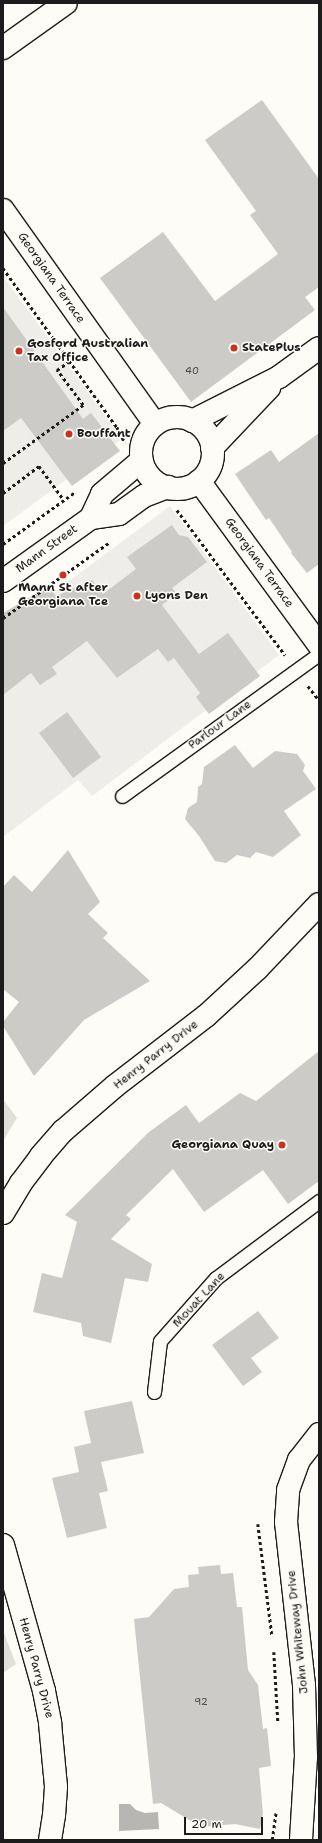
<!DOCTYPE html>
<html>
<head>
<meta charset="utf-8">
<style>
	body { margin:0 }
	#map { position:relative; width:322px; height:1843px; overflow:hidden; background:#fdfcf7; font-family:"Shantell Sans",sans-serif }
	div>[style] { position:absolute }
	.built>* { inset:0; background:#eeede9 }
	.green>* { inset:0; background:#e0dfdb }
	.water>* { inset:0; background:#b7b6b2 }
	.building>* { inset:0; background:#cccbc8 }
	.path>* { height:2.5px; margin-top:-1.25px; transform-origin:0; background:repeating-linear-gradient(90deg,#1c1c1c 0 3px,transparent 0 6px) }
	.roads { filter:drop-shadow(1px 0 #1c1c1c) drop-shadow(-1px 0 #1c1c1c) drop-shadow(0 1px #1c1c1c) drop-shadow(0 -1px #1c1c1c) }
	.lane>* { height:13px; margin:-6.5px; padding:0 6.5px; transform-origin:6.5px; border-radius:6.5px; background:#fdfcf7 }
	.street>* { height:22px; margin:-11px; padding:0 11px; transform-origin:11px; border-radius:11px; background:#fdfcf7 }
	.secondary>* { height:22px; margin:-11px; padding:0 11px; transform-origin:11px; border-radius:11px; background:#fdfcf7 }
	.secondary>.ring { margin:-11px; padding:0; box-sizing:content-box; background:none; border:22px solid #fdfcf7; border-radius:50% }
	.dots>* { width:11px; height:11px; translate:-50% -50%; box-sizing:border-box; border:2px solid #fdfcf7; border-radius:50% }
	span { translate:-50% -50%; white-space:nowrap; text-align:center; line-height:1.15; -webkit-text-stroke:3px #fdfcf7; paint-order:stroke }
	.number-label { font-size:10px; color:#484847 }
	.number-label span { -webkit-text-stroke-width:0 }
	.street-label { font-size:12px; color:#1c1c1c }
	.poi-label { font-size:12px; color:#1c1c1c; font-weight:700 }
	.left { translate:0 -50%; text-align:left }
	.right { translate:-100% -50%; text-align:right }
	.frame { position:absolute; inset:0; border:4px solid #1c1c1c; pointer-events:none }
	.scale { position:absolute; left:184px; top:1817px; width:79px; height:18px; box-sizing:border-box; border:2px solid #1c1c1c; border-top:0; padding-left:5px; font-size:12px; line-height:14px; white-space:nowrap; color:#1c1c1c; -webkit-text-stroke:3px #fdfcf7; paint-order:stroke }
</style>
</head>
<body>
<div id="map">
	<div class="built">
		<i style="clip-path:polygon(3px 276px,122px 439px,3px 526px)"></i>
		<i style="clip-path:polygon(170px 506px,279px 655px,92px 796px,78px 780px,3px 837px,3px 630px)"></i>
	</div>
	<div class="green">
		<i style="clip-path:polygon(3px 1099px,17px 1118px,3px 1141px)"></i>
		<i style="clip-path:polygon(3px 1630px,16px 1664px,3px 1673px)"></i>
	</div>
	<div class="water">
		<i style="clip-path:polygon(119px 1804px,130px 1804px,136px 1810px,145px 1813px,158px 1812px,159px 1829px,119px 1831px)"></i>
	</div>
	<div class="building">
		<i style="clip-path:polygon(262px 100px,319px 179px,319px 287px,305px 297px,315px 310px,191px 402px,100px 278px,163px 232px,215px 301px,278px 254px,250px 215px,256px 211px,205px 140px)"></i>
		<i style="clip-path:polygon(3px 307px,83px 419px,91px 413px,120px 451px,72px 486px,21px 418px,3px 431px)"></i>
		<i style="clip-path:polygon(319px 433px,319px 564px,307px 573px,291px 553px,292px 552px,269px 518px,266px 520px,235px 474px,271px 450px,279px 462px)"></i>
		<i style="clip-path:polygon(172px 525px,179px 535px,188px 537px,207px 562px,172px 588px,177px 594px,162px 605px,199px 654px,228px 633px,260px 676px,209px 714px,196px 697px,200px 693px,174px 658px,168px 662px,158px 649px,117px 678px,87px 641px,52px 667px,57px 674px,40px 685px,31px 673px,3px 695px,3px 613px,49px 586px,56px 596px,92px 580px,103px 594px,136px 569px,127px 557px)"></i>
		<i style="clip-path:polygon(67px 712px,101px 757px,73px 778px,39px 733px)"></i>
		<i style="clip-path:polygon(235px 745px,253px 768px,275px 751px,297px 754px,305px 765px,303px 771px,316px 789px,284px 811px,301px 835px,273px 857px,256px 852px,250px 858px,237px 855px,226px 863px,215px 861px,199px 836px,185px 819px,188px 808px,197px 802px,198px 787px,202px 784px,204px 767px)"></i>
		<i style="clip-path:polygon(68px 850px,100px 902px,88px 914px,108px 933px,103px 938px,150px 981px,84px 1020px,34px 1076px,3px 1026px,3px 1022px,19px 1002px,3px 989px,3px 887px,14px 875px,32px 892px)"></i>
		<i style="clip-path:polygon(319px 1051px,319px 1181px,288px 1204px,263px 1170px,204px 1212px,173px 1169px,126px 1215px,131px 1219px,111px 1239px,152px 1264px,148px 1282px,125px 1278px,111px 1343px,83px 1336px,81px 1323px,33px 1312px,42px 1273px,62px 1278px,77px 1222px,65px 1215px,149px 1132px,186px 1105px,199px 1123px,240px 1093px,256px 1101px)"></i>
		<i style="clip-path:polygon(258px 1311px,279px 1338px,251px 1358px,262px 1372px,243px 1386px,212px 1345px)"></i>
		<i style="clip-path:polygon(132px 1401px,144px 1453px,101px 1462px,108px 1491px,99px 1493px,107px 1528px,67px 1538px,52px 1478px,79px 1472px,74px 1447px,91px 1443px,84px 1411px)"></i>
		<i style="clip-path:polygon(220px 1565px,221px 1574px,233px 1573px,237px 1607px,242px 1607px,248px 1670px,258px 1685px,263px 1729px,267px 1728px,271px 1766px,259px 1768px,263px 1814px,260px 1829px,235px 1824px,201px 1827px,161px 1803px,153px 1804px,134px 1619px,149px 1617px,174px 1589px,189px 1587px,188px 1575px,199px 1574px,198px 1567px)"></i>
	</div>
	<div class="path">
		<i style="left:3px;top:268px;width:196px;rotate:54.4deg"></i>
		<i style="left:117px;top:427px;width:18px;rotate:63deg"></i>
		<i style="left:3px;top:463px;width:99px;rotate:-35.9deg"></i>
		<i style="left:83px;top:405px;width:44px;rotate:-126.6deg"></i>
		<i style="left:57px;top:370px;width:16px;rotate:-35deg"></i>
		<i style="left:3px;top:493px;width:45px;rotate:-36.9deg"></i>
		<i style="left:39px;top:466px;width:42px;rotate:53.7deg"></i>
		<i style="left:177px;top:510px;width:181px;rotate:53.3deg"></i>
		<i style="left:3px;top:544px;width:89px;rotate:-35.8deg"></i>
		<i style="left:3px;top:618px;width:131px;rotate:-35.4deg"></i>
		<i style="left:308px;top:686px;width:18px;rotate:52deg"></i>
		<i style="left:258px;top:1524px;width:112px;rotate:82.8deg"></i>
		<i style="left:274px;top:1652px;width:70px;rotate:86.7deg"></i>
		<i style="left:272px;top:1840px;width:27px;rotate:-82deg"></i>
	</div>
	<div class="roads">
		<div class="lane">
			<i style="left:122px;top:796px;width:243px;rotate:-35.8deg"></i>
			<i style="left:154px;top:1392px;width:51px;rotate:-83.3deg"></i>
			<i style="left:160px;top:1341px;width:84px;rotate:-48.4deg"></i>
			<i style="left:216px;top:1278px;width:129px;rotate:-36.8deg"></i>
		</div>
		<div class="street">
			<i style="left:3px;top:48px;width:77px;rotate:-35.5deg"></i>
			<i style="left:3px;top:210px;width:262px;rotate:54.6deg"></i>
			<i style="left:199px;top:481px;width:203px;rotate:53.8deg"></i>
			<i style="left:301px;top:1840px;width:83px;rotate:-86.6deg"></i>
			<i style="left:306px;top:1757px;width:72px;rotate:-91.6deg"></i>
			<i style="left:304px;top:1685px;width:164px;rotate:-96.3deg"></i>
			<i style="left:286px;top:1522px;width:32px;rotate:-86deg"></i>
			<i style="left:288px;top:1490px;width:32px;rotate:-70deg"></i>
			<i style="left:299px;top:1460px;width:33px;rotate:-52deg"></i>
		</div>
		<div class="secondary">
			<i class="ring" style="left:141px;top:417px;width:50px;height:50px"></i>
			<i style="left:192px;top:421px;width:97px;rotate:-26.8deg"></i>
			<i style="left:279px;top:377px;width:49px;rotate:-35.9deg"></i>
			<i style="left:212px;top:448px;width:83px;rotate:-46.5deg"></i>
			<i style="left:91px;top:518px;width:26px;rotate:-65deg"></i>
			<i style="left:102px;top:494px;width:52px;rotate:-40.4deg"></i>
			<i style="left:3px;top:581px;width:108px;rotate:-35.6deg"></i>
			<i style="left:91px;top:518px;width:28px;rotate:-8deg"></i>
			<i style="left:119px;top:514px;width:31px;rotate:-36deg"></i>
			<i style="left:144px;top:496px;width:26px;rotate:-21deg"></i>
			<i style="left:3px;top:1213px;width:35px;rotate:-59deg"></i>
			<i style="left:21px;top:1183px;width:34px;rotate:-53deg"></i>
			<i style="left:41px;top:1156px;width:33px;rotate:-49deg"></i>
			<i style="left:63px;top:1131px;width:69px;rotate:-40.9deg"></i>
			<i style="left:115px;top:1086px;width:115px;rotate:-37.6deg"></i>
			<i style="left:206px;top:1016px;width:71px;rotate:-42.7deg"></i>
			<i style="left:258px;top:968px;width:88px;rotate:-46.4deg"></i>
			<i style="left:3px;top:1545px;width:152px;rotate:74.3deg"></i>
			<i style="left:44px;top:1691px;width:33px;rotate:79deg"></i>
			<i style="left:50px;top:1723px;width:64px;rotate:84.6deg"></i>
			<i style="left:56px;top:1787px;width:28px;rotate:94deg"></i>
			<i style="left:54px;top:1815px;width:25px;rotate:99deg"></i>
		</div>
	</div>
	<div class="dots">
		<i style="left:234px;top:348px;background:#c8321e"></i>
		<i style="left:19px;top:351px;background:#c8321e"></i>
		<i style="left:69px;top:434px;background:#c8321e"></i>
		<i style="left:63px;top:575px;background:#c8321e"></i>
		<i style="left:137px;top:596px;background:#c8321e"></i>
		<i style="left:282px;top:1145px;background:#c8321e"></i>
	</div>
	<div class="number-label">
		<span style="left:192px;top:371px">40</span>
		<span style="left:201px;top:1702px">92</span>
	</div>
	<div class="street-label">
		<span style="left:51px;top:278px;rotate:55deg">Georgiana Terrace</span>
		<span style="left:47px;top:549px;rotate:-36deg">Mann Street</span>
		<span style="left:259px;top:563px;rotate:54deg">Georgiana Terrace</span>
		<span style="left:220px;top:725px;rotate:-36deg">Parlour Lane</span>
		<span style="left:156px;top:1055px;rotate:-38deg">Henry Parry Drive</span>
		<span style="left:199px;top:1300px;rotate:-47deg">Mouat Lane</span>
		<span style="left:298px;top:1632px;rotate:-96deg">John Whiteway Drive</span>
		<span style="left:36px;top:1668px;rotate:75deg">Henry Parry Drive</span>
	</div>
	<div class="poi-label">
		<span class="left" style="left:27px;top:351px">Gosford Australian<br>Tax Office</span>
		<span class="left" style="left:242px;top:348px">StatePlus</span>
		<span class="left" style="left:77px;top:434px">Bouffant</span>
		<span style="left:63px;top:595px">Mann St after<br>Georgiana Tce</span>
		<span class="left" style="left:145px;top:596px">Lyons Den</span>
		<span class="right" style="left:274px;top:1145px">Georgiana Quay</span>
	</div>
	<div class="frame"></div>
	<div class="scale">20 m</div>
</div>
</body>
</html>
